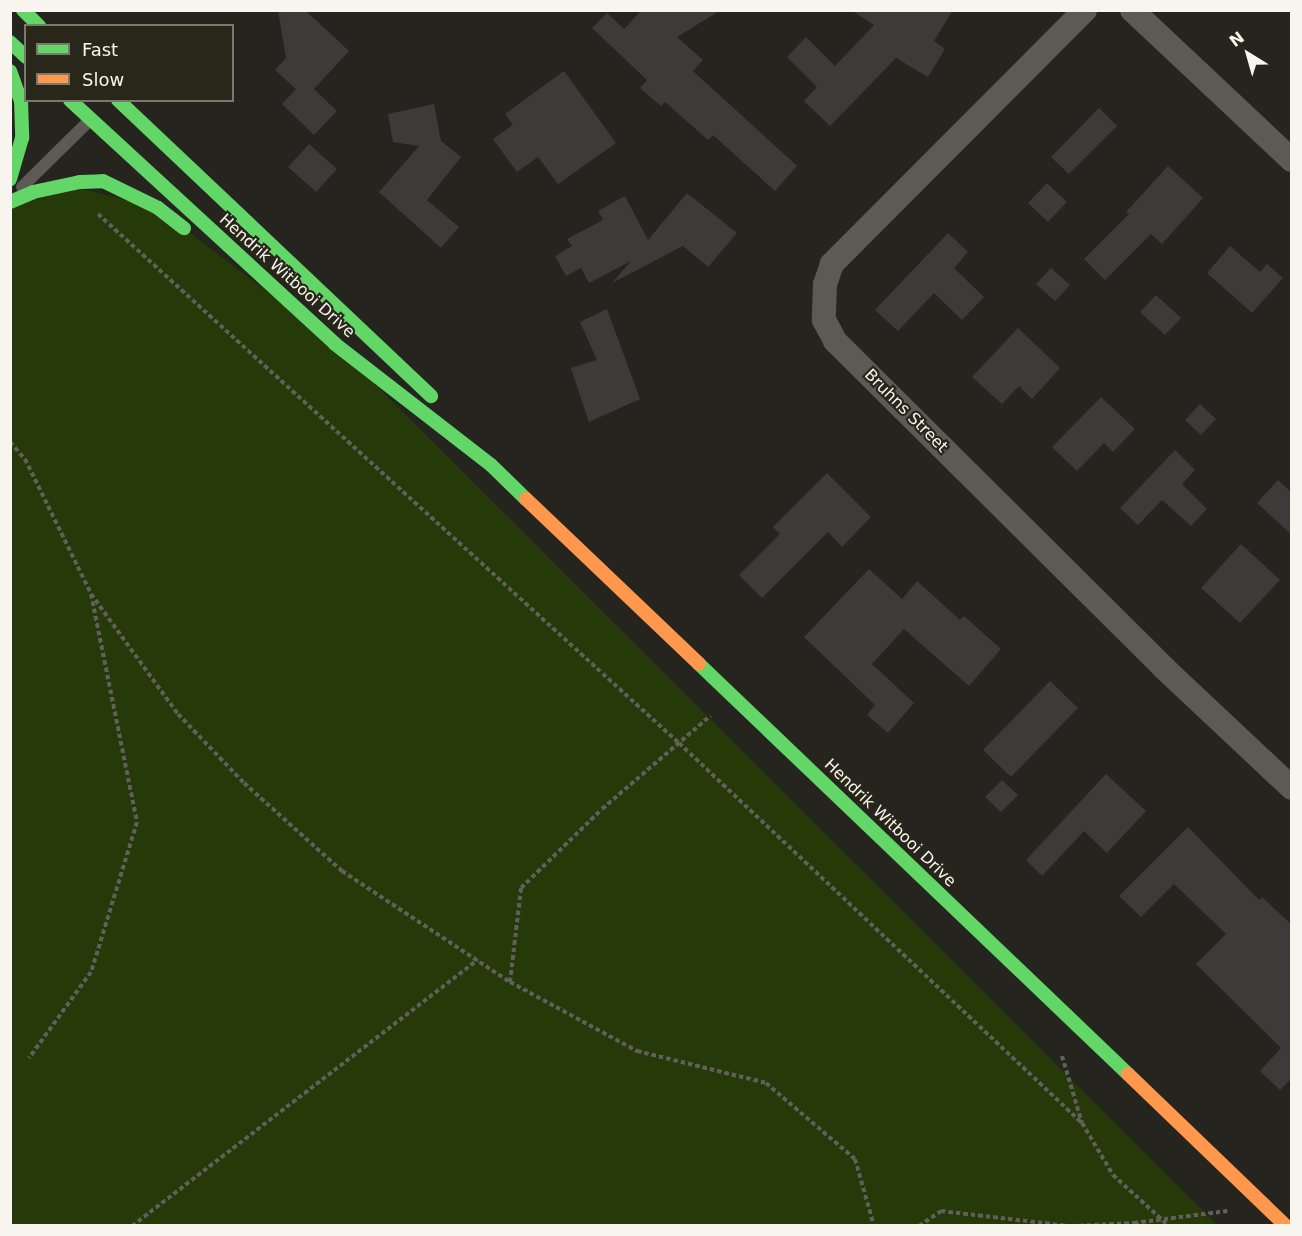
<!DOCTYPE html>
<html>
<head>
<meta charset="utf-8">
<style>
	body { margin:0 }
	#map { position:relative; width:1302px; height:1236px; overflow:hidden; background:#26241e; font-family:"DejaVu Sans",sans-serif }
	div>[style] { position:absolute }
	.green>* { inset:0; background:#263908 }
	.building>* { inset:0; background:#3d3a39 }
	.path>* { height:4px; margin-top:-2px; transform-origin:0; background:repeating-linear-gradient(90deg,#605f5a 0 4.5px,transparent 0 7.5px) }
	.lane>* { height:12px; margin:-6px; padding:0 6px; transform-origin:6px; border-radius:6px; background:#5b5a55 }
	.street>* { height:24px; margin:-12px; padding:0 12px; transform-origin:12px; border-radius:12px; background:#5b5a55 }
	.fast>* { height:14px; margin:-7px; padding:0 7px; transform-origin:7px; border-radius:7px; background:#63d668 }
	.slow>* { height:14px; margin:-7px; padding:0 7px; transform-origin:7px; border-radius:7px; background:#ff974d }
	span { translate:-50% -50%; white-space:nowrap; text-align:center; line-height:1.15; -webkit-text-stroke:4.5px #29261a; paint-order:stroke }
	.street-label { font-size:16px; color:#f7f5ed }
	.frame { position:absolute; inset:0; border:12px solid #f7f5ed; pointer-events:none }
	.legend { position:absolute; left:24px; top:24px; width:210px; height:78px; box-sizing:border-box; background:#29261a; border:2px solid #7b796e; margin:0; padding:8px 10px; list-style:none; font-size:18px; color:#f7f5ed }
	.legend li { display:flex; align-items:center; gap:12px; height:30px }
	.legend b { width:30px; border:2px solid #7b796e }
	.north { position:absolute; left:1218px; top:24px; width:60px; height:60px; -webkit-text-stroke:4px #29261a; paint-order:stroke; rotate:323deg; font-size:16px; font-weight:700; line-height:24px; text-align:center; color:#f7f5ed }
	.north::after { content:''; display:block; margin:auto; width:21px; height:27px; background:#f7f5ed; clip-path:polygon(50% 0,100% 100%,50% 72%,0 100%) }
</style>
</head>
<body>
<div id="map">
	<div class="green">
		<i style="clip-path:polygon(67px 185px,158px 208px,335px 344px,1217px 1225px,11px 1225px,10px 202px)"></i>
	</div>
	<div class="building">
		<i style="clip-path:polygon(278px 10px,305px 10px,349px 51px,314px 89px,337px 111px,314px 135px,282px 104px,296px 89px,275px 70px,286px 58px)"></i>
		<i style="clip-path:polygon(642px 10px,721px 10px,677px 37px,703px 60px,693px 71px,797px 166px,775px 191px,713px 135px,708px 140px,665px 102px,661px 106px,640px 88px,647px 80px,592px 28px,607px 13px,624px 29px)"></i>
		<i style="clip-path:polygon(851px 10px,953px 10px,934px 41px,945px 49px,928px 77px,896px 58px,830px 126px,804px 101px,817px 87px,787px 57px,806px 37px,835px 66px,874px 25px)"></i>
		<i style="clip-path:polygon(564px 71px,616px 143px,558px 184px,538px 157px,517px 172px,493px 139px,513px 125px,505px 114px)"></i>
		<i style="clip-path:polygon(434px 104px,441px 141px,461px 157px,427px 200px,459px 227px,441px 248px,379px 192px,419px 146px,393px 142px,388px 114px)"></i>
		<i style="clip-path:polygon(1099px 108px,1117px 126px,1069px 174px,1051px 157px)"></i>
		<i style="clip-path:polygon(309px 144px,337px 169px,316px 192px,288px 167px)"></i>
		<i style="clip-path:polygon(1168px 166px,1203px 198px,1162px 244px,1151px 234px,1105px 280px,1084px 259px,1129px 214px,1126px 212px)"></i>
		<i style="clip-path:polygon(1047px 183px,1067px 202px,1048px 222px,1028px 203px)"></i>
		<i style="clip-path:polygon(687px 193px,737px 233px,708px 267px,683px 246px,612px 283px,631px 261px,589px 283px,581px 268px,566px 276px,555px 256px,572px 246px,567px 239px,603px 220px,598px 211px,625px 196px,648px 240px)"></i>
		<i style="clip-path:polygon(948px 233px,968px 252px,954px 268px,984px 297px,962px 320px,934px 293px,898px 331px,875px 310px)"></i>
		<i style="clip-path:polygon(1230px 246px,1260px 272px,1267px 264px,1283px 278px,1252px 313px,1207px 273px)"></i>
		<i style="clip-path:polygon(1051px 268px,1070px 285px,1055px 301px,1036px 284px)"></i>
		<i style="clip-path:polygon(1156px 295px,1181px 318px,1165px 335px,1140px 312px)"></i>
		<i style="clip-path:polygon(607px 309px,640px 399px,589px 422px,571px 368px,597px 360px,580px 322px)"></i>
		<i style="clip-path:polygon(1018px 328px,1060px 368px,1032px 399px,1019px 386px,1002px 404px,972px 377px)"></i>
		<i style="clip-path:polygon(1101px 397px,1135px 429px,1113px 452px,1104px 443px,1077px 471px,1052px 447px)"></i>
		<i style="clip-path:polygon(1200px 404px,1216px 419px,1201px 435px,1185px 420px)"></i>
		<i style="clip-path:polygon(1175px 450px,1195px 470px,1182px 484px,1207px 509px,1191px 526px,1162px 500px,1138px 525px,1120px 508px)"></i>
		<i style="clip-path:polygon(827px 473px,871px 517px,842px 547px,828px 532px,762px 598px,739px 575px,780px 534px,773px 527px)"></i>
		<i style="clip-path:polygon(1278px 480px,1292px 493px,1292px 535px,1257px 503px)"></i>
		<i style="clip-path:polygon(1241px 544px,1280px 580px,1240px 623px,1201px 588px)"></i>
		<i style="clip-path:polygon(869px 569px,902px 599px,917px 581px,960px 620px,964px 616px,1001px 649px,969px 686px,904px 629px,872px 664px,914px 703px,888px 733px,867px 715px,875px 705px,804px 637px)"></i>
		<i style="clip-path:polygon(1050px 681px,1078px 708px,1011px 777px,983px 750px)"></i>
		<i style="clip-path:polygon(1106px 774px,1146px 811px,1107px 853px,1084px 831px,1042px 876px,1026px 860px)"></i>
		<i style="clip-path:polygon(1002px 780px,1018px 795px,1001px 812px,985px 797px)"></i>
		<i style="clip-path:polygon(1188px 827px,1259px 900px,1262px 897px,1292px 925px,1292px 1078px,1280px 1090px,1260px 1071px,1281px 1048px,1196px 964px,1226px 934px,1174px 884px,1141px 917px,1119px 896px)"></i>
	</div>
	<div class="path">
		<i style="left:98px;top:214px;width:786px;rotate:42.32deg"></i>
		<i style="left:679px;top:743px;width:554px;rotate:43.32deg"></i>
		<i style="left:10px;top:442px;width:23px;rotate:49deg"></i>
		<i style="left:25px;top:459px;width:150px;rotate:63.9deg"></i>
		<i style="left:91px;top:594px;width:233px;rotate:78.6deg"></i>
		<i style="left:137px;top:822px;width:157px;rotate:107deg"></i>
		<i style="left:91px;top:972px;width:106px;rotate:125.8deg"></i>
		<i style="left:91px;top:594px;width:148px;rotate:54.1deg"></i>
		<i style="left:178px;top:714px;width:95px;rotate:46.3deg"></i>
		<i style="left:244px;top:783px;width:132px;rotate:41.9deg"></i>
		<i style="left:342px;top:871px;width:201px;rotate:33.5deg"></i>
		<i style="left:510px;top:982px;width:145px;rotate:28.5deg"></i>
		<i style="left:637px;top:1051px;width:133px;rotate:13.9deg"></i>
		<i style="left:766px;top:1083px;width:117px;rotate:40.5deg"></i>
		<i style="left:855px;top:1159px;width:70px;rotate:74.2deg"></i>
		<i style="left:510px;top:982px;width:95px;rotate:-83.3deg"></i>
		<i style="left:521px;top:888px;width:113px;rotate:-44.3deg"></i>
		<i style="left:602px;top:809px;width:143px;rotate:-40.7deg"></i>
		<i style="left:1062px;top:1056px;width:70px;rotate:73.4deg"></i>
		<i style="left:1082px;top:1123px;width:61px;rotate:59.2deg"></i>
		<i style="left:1113px;top:1175px;width:76px;rotate:42.3deg"></i>
		<i style="left:132px;top:1226px;width:436px;rotate:-37.6deg"></i>
		<i style="left:919px;top:1226px;width:27px;rotate:-34deg"></i>
		<i style="left:941px;top:1211px;width:129px;rotate:6.7deg"></i>
		<i style="left:1072px;top:1226px;width:62px;rotate:-2.8deg"></i>
		<i style="left:1134px;top:1223px;width:94px;rotate:-7.4deg"></i>
	</div>
	<div class="lane">
		<i style="left:22px;top:187px;width:97px;rotate:-44.6deg"></i>
	</div>
	<div class="street">
		<i style="left:1085px;top:10px;width:359px;rotate:134.9deg"></i>
		<i style="left:832px;top:264px;width:21px;rotate:109deg"></i>
		<i style="left:825px;top:284px;width:36px;rotate:92deg"></i>
		<i style="left:824px;top:320px;width:24px;rotate:62deg"></i>
		<i style="left:835px;top:341px;width:464px;rotate:44.8deg"></i>
		<i style="left:1164px;top:668px;width:175px;rotate:43.2deg"></i>
		<i style="left:1132px;top:10px;width:219px;rotate:43.2deg"></i>
	</div>
	<div class="fast">
		<i style="left:23px;top:10px;width:23px;rotate:45deg"></i>
		<i style="left:10px;top:42px;width:22px;rotate:43deg"></i>
		<i style="left:10px;top:71px;width:32px;rotate:70deg"></i>
		<i style="left:21px;top:101px;width:37px;rotate:88deg"></i>
		<i style="left:22px;top:138px;width:43px;rotate:106.3deg"></i>
		<i style="left:70px;top:100px;width:360px;rotate:42.6deg"></i>
		<i style="left:335px;top:344px;width:197px;rotate:37.8deg"></i>
		<i style="left:491px;top:465px;width:49px;rotate:44.2deg"></i>
		<i style="left:118px;top:100px;width:431px;rotate:43.4deg"></i>
		<i style="left:10px;top:202px;width:25px;rotate:-23deg"></i>
		<i style="left:33px;top:192px;width:48px;rotate:-12deg"></i>
		<i style="left:80px;top:182px;width:23px;rotate:-2deg"></i>
		<i style="left:103px;top:181px;width:61px;rotate:26.1deg"></i>
		<i style="left:158px;top:208px;width:33px;rotate:38deg"></i>
		<i style="left:699px;top:664px;width:593px;rotate:43.7deg"></i>
	</div>
	<div class="slow">
		<i style="left:526px;top:499px;width:239px;rotate:43.6deg"></i>
		<i style="left:1128px;top:1074px;width:219px;rotate:43.9deg"></i>
	</div>
	<div class="street-label">
		<span style="left:287px;top:276px;rotate:42deg">Hendrik Witbooi Drive</span>
		<span style="left:906px;top:411px;rotate:45deg">Bruhns Street</span>
		<span style="left:890px;top:823px;rotate:44deg">Hendrik Witbooi Drive</span>
	</div>
	<div class="frame"></div>
	<ul class="legend">
	<li><b style="height:8px;background:#63d668"></b>Fast</li>
	<li><b style="height:8px;background:#ff974d"></b>Slow</li>
	</ul>
	<div class="north">N</div>
</div>
</body>
</html>
